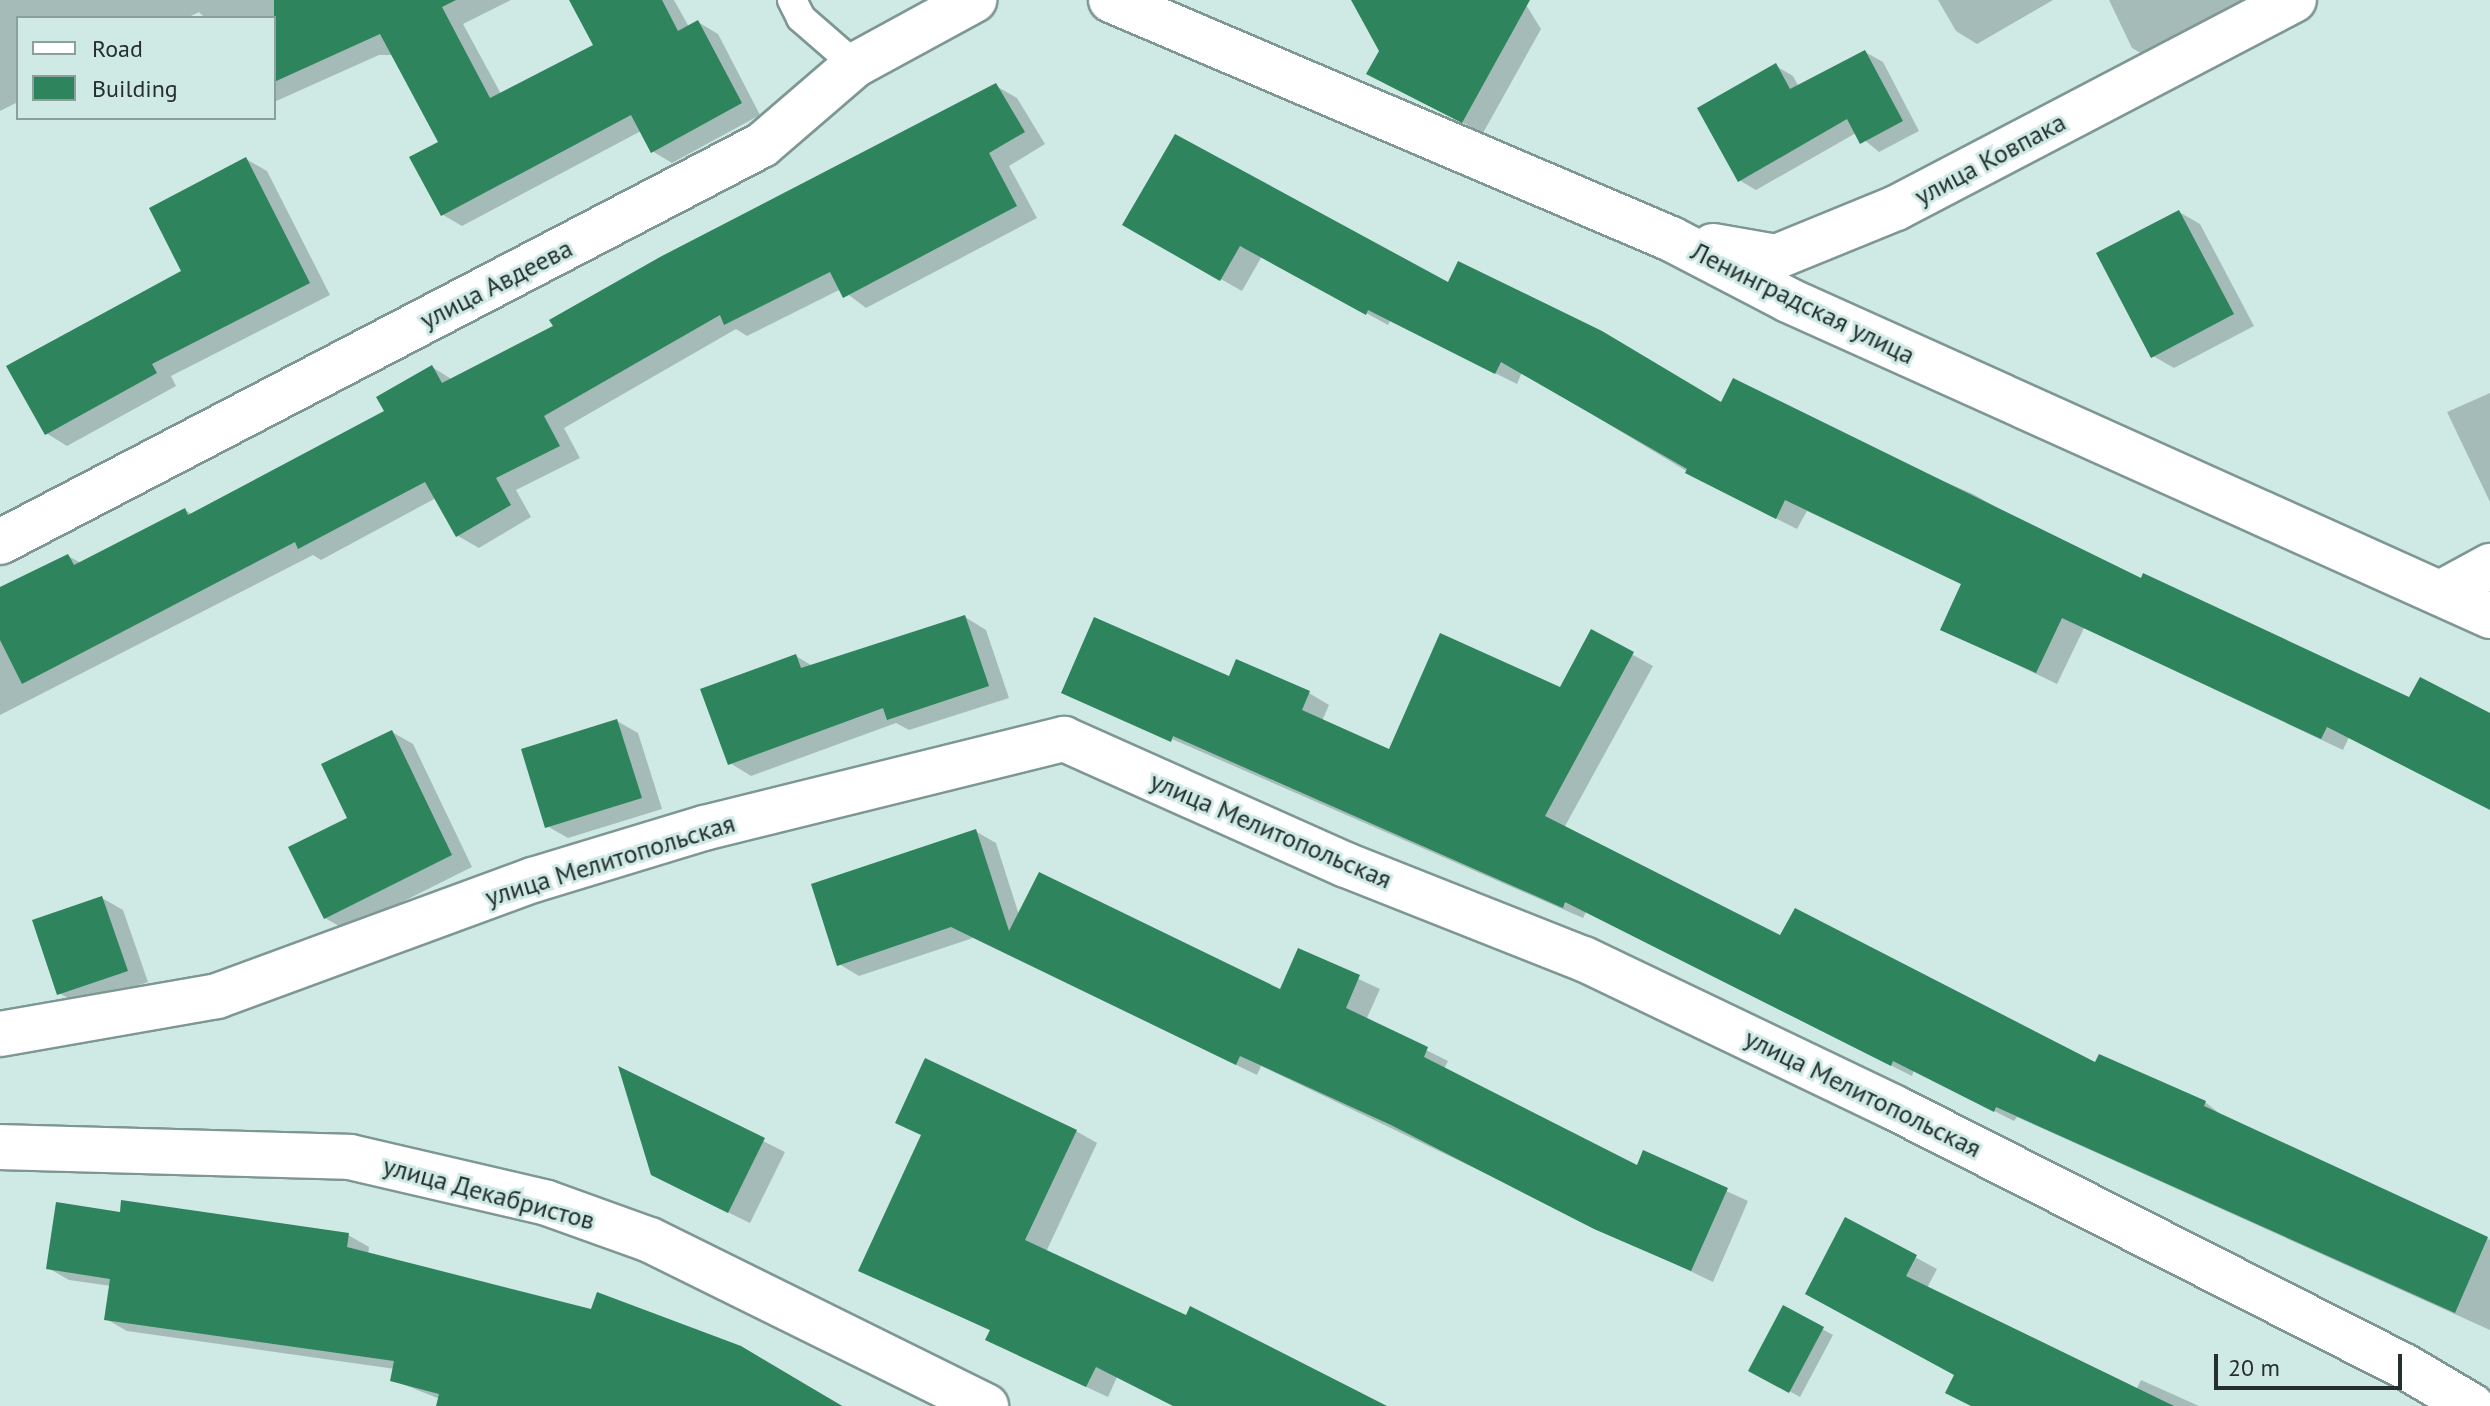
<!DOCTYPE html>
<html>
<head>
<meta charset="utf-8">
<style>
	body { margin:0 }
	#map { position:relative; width:2490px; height:1406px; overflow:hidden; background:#cfeae5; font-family:"PT Sans",sans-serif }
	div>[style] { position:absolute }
	.shadow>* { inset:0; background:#0003 }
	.building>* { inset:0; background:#2e845c }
	.roads { filter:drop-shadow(2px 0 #7e9793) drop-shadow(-2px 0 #7e9793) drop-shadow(0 2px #7e9793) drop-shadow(0 -2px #7e9793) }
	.service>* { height:28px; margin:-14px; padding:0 14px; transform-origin:14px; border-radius:14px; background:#fff }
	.minor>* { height:44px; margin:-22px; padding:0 22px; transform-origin:22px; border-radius:22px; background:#fff }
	span { translate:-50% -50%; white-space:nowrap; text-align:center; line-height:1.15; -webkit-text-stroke:6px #cfeae5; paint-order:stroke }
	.street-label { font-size:26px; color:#252f2d }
	.legend { position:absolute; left:16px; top:16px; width:260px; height:104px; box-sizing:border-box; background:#cfeae5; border:2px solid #8b9f9b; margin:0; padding:10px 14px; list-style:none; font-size:24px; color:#252f2d }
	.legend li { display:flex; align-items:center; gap:16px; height:40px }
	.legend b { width:40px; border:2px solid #8b9f9b }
	.scale { position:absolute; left:2214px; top:1354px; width:188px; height:36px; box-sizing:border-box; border:4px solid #252f2d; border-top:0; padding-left:10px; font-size:24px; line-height:28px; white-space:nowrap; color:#252f2d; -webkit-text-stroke:6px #cfeae5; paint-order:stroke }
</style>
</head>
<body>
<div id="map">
	<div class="shadow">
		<i style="clip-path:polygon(0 0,511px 0,463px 24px,501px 94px,596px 45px,627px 0,674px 0,689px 27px,698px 22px,718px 34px,760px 115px,672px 163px,652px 151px,641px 131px,462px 226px,443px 215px,441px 143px,393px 55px,379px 55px,274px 102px,274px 18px,205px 18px,199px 12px,187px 18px,18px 18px,18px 102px,0 111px)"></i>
		<i style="clip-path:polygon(1353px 0,1523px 0,1541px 29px,1483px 133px,1389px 85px,1381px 51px)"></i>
		<i style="clip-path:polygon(1938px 0,2053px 0,1977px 44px,1956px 31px)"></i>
		<i style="clip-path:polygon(2109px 0,2265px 0,2153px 60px,2132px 48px)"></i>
		<i style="clip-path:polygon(1865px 52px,1883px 62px,1919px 131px,1879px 152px,1856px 133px,1756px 190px,1739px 180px,1776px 66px,1793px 76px,1799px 87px)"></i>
		<i style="clip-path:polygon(996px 86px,1017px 98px,1045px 144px,1009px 166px,1037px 218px,866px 308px,841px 289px,747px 336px,736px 329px,564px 428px,580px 458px,516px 490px,531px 517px,479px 548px,458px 536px,436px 498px,321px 560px,313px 555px,0 715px,0 590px,68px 556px,81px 563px,185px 510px,193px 515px,387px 412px,432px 367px,453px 380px)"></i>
		<i style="clip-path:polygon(246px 159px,267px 171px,330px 295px,171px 376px,176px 386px,67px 446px,46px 433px,183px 272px)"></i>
		<i style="clip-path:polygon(2179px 212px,2200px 224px,2254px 326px,2174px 368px,2153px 356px)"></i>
		<i style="clip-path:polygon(1125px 225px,1449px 285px,1722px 404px,1866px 448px,1973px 494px,1994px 506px,1992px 511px,2410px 699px,2490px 715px,2490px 809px,2349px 737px,2343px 750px,2084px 628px,2057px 684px,1943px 629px,1963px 585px,1807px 511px,1797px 529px,1708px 484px,1522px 372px,1517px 384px,1390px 321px,1388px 325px,1262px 256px,1242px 291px)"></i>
		<i style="clip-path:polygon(2490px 393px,2490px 502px,2447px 412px)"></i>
		<i style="clip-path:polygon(965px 617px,986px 630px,1009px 698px,909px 730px,896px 723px,751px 776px,730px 763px,796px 656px,814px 667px)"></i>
		<i style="clip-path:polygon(1592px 632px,1653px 666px,1564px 828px,1781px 938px,2096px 1065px,2205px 1102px,2224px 1117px,2490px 1240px,2490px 1330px,2017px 1117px,2014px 1121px,1914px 1070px,1912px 1076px,1586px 912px,1583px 918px,1064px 692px,1230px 679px,1309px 693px,1329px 705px,1322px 721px,1390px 752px,1560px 690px)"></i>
		<i style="clip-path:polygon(617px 721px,638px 733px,662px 809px,568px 838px,547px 826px)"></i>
		<i style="clip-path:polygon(392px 732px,413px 744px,472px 867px,346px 930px,325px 918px,350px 819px)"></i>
		<i style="clip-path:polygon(975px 831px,996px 843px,1019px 915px,1281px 992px,1299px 951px,1380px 989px,1366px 1020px,1448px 1061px,1444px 1069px,1638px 1168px,1644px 1153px,1748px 1201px,1713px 1282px,1261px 1066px,1257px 1075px,973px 938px,859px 976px,839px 964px)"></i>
		<i style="clip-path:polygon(102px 898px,123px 910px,148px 982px,80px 1005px,59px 993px)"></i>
		<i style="clip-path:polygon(621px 1070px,785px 1152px,750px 1223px,674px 1186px)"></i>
		<i style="clip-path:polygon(1076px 1131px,1097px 1143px,1046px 1252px,1383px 1406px,1176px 1406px,1117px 1377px,1108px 1397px,1009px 1351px,991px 1331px,861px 1270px)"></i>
		<i style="clip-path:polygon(121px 1214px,348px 1235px,369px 1247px,368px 1255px,739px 1347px,843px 1406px,438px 1406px,440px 1399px,392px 1380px,395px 1369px,127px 1331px,106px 1319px,111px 1286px,69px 1280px,48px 1268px)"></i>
		<i style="clip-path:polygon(1846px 1220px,1937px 1269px,1927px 1288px,2136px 1390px,2141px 1380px,2199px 1406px,1972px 1406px,1956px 1374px)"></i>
		<i style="clip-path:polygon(1784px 1308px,1833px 1335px,1800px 1397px,1751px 1370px)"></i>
	</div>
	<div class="building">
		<i style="clip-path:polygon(274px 0,456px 0,442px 7px,490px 98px,593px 45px,569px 0,662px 0,678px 31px,698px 20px,742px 103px,651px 153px,631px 115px,441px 216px,409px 157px,438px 142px,380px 34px,274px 82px)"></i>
		<i style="clip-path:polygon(1351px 0,1530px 0,1462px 123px,1366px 74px,1379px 51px)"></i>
		<i style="clip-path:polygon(1865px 50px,1903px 121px,1860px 144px,1847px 119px,1738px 182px,1697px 108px,1776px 63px,1790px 89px)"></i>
		<i style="clip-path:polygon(996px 83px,1025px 132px,989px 153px,1017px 206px,843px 298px,830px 272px,724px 325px,720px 315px,544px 416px,560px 446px,496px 478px,511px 505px,456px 537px,425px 482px,298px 549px,295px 542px,22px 684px,0 640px,0 587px,68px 554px,74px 565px,185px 508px,188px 515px,384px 411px,376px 397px,432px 365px,442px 383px,553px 326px,549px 320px,660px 257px)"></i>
		<i style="clip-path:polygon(1175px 134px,1448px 282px,1458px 261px,1602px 331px,1721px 402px,1733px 378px,2141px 578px,2143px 573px,2409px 697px,2420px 677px,2490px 713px,2490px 810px,2327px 727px,2321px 739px,2062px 618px,2036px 673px,1940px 630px,1961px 584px,1785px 500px,1776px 519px,1685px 473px,1687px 469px,1501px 362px,1495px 374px,1368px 310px,1366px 315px,1240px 246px,1220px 281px,1122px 225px)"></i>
		<i style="clip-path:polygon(246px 157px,310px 283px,152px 364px,157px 373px,45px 435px,6px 366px,181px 271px,149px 208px)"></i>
		<i style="clip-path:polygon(2179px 210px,2234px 314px,2151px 358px,2096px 253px)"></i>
		<i style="clip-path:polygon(965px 615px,989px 686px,887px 720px,883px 708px,728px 765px,700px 689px,796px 654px,801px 668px)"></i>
		<i style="clip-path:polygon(1094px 617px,1229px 676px,1236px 659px,1310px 691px,1302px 710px,1389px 749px,1440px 633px,1560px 687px,1591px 629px,1634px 652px,1545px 816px,1780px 935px,1795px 908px,2095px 1062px,2099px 1054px,2206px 1101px,2204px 1106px,2488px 1237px,2455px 1313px,1996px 1107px,1994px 1112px,1893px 1061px,1891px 1066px,1565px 902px,1563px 908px,1173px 736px,1171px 742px,1061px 693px)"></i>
		<i style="clip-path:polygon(617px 719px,642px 798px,545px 828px,521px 749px)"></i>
		<i style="clip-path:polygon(392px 730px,452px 855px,324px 919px,288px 847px,347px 818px,321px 764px)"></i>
		<i style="clip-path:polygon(976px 829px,1009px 931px,1039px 872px,1280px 989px,1298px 948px,1360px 975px,1346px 1008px,1428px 1047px,1424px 1057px,1637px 1165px,1643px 1150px,1728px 1188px,1691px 1271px,1594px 1229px,1391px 1125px,1240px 1056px,1236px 1065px,951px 927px,837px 966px,811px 884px)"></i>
		<i style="clip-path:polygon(102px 896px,128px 971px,57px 995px,32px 920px)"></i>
		<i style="clip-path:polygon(925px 1058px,1077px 1130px,1025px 1240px,1186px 1315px,1190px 1306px,1387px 1406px,1173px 1406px,1096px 1367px,1086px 1387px,985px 1340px,990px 1330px,858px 1271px,921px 1135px,895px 1123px)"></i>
		<i style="clip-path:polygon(618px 1066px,765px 1138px,728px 1213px,651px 1175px)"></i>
		<i style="clip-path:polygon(121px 1200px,349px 1233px,347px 1247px,591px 1309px,597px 1292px,741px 1346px,842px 1406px,436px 1406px,439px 1394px,390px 1381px,394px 1361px,104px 1320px,110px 1279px,46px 1269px,56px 1202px,120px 1212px)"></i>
		<i style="clip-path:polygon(1845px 1217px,1917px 1255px,1906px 1276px,2174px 1406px,1971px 1406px,1945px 1393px,1954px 1375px,1805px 1294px)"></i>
		<i style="clip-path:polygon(1783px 1305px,1824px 1327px,1789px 1393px,1748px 1371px)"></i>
	</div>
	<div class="roads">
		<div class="service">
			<i style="left:792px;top:0;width:20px;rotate:63deg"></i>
			<i style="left:801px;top:18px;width:72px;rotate:41deg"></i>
		</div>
		<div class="minor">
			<i style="left:1111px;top:0;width:609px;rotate:23.11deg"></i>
			<i style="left:1671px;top:239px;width:132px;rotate:27.5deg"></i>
			<i style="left:1788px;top:300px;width:770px;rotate:24.23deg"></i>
			<i style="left:1713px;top:246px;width:64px;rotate:9.9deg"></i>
			<i style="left:1776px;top:257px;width:130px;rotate:-22.2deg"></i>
			<i style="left:1896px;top:208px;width:449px;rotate:-27.6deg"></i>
			<i style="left:0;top:542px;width:859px;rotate:-27.52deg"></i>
			<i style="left:762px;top:145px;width:123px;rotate:-40.7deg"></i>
			<i style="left:855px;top:65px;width:136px;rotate:-28.6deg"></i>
			<i style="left:2442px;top:592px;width:55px;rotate:-28.4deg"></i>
			<i style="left:0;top:1034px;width:220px;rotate:-9.9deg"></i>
			<i style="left:217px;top:996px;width:337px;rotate:-20.2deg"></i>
			<i style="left:533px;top:880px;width:179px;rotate:-16.9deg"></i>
			<i style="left:704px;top:828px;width:371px;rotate:-13.9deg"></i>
			<i style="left:1064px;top:739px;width:309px;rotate:24.1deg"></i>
			<i style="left:1346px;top:865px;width:256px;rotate:21.6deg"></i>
			<i style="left:1584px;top:959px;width:343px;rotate:25.6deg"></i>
			<i style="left:1893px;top:1107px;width:573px;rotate:26.88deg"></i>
			<i style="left:2404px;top:1366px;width:79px;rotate:30.5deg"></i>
			<i style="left:0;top:1147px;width:350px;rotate:1.6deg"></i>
			<i style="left:350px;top:1157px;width:202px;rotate:13.1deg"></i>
			<i style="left:547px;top:1203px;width:109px;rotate:19.8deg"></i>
			<i style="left:650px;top:1240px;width:375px;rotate:26.3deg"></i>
		</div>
	</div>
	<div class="street-label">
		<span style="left:1990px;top:159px;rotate:-28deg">улица Ковпака</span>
		<span style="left:496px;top:284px;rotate:-27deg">улица Авдеева</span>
		<span style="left:1803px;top:303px;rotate:26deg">Ленинградская улица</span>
		<span style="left:1271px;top:830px;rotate:23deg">улица Мелитопольская</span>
		<span style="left:610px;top:860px;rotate:-17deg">улица Мелитопольская</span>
		<span style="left:1863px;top:1093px;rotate:26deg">улица Мелитопольская</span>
		<span style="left:489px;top:1193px;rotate:15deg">улица Декабристов</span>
	</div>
	<ul class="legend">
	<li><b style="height:10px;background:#fff"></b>Road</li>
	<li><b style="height:22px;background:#2e845c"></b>Building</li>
	</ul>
	<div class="scale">20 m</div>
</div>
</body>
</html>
